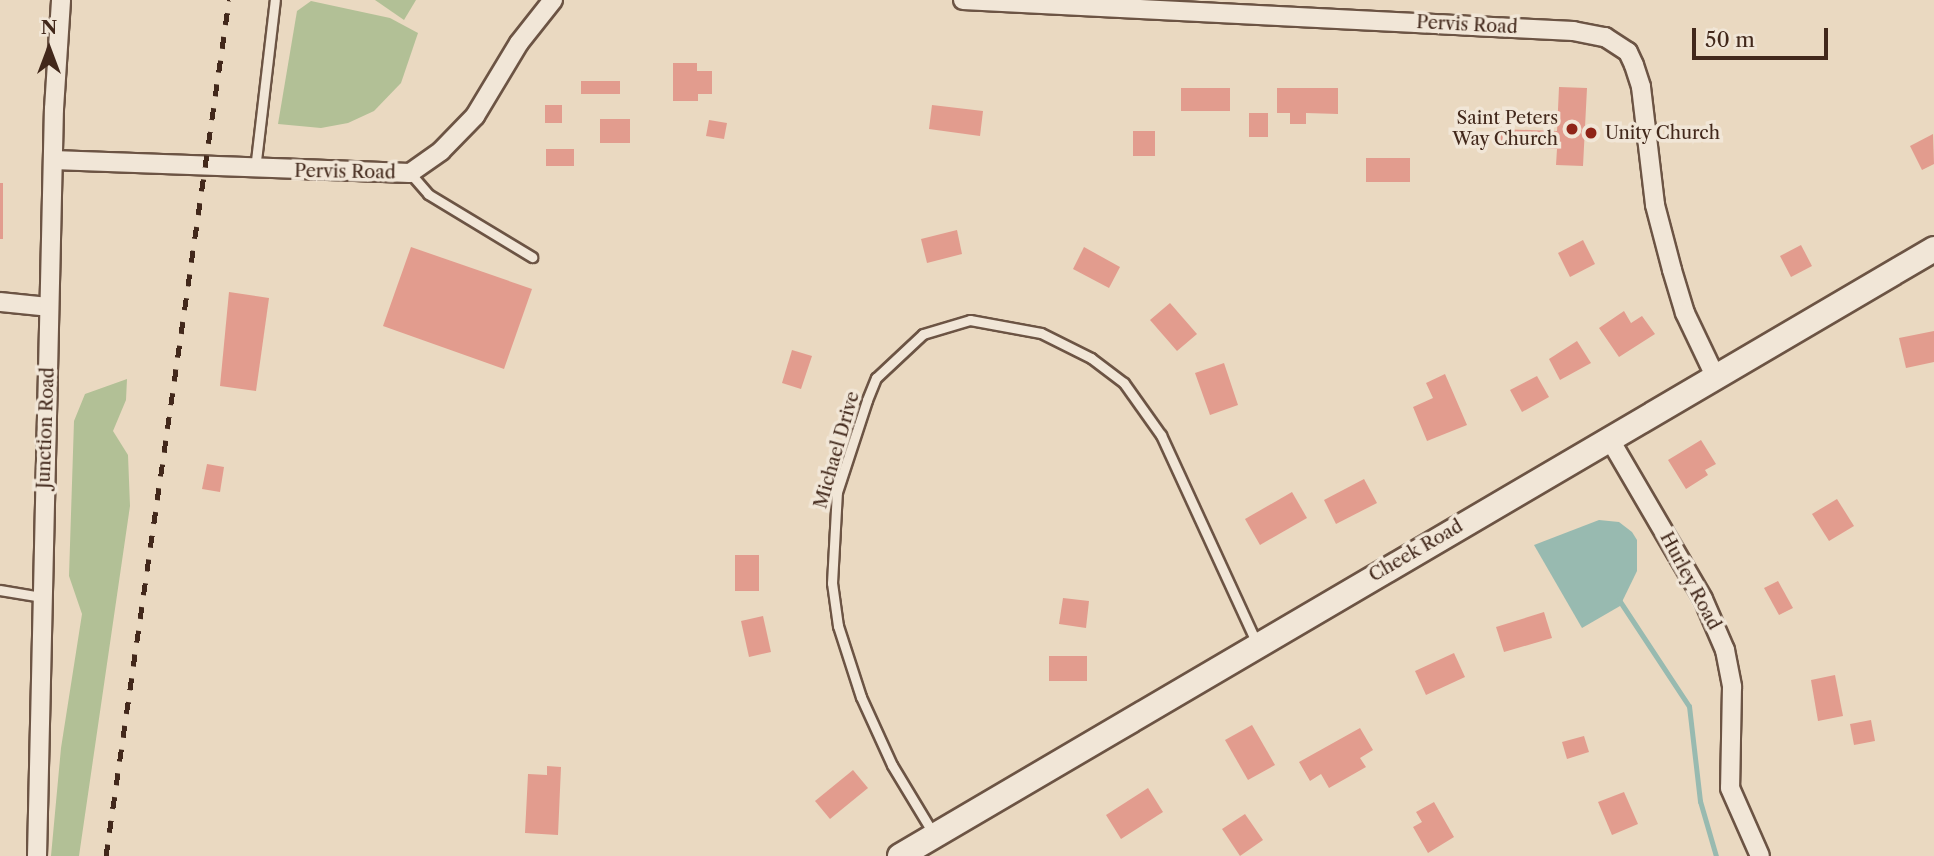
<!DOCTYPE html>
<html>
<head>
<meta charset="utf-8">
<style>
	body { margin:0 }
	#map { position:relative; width:1934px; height:856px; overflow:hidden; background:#ead9c1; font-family:"Libre Caslon Text",serif }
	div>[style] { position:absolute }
	.green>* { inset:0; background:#b2c096 }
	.water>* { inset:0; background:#98bab0 }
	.stream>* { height:5px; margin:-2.5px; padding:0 2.5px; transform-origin:2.5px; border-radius:2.5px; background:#98bab0 }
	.building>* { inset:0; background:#e29c8e }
	.roads { filter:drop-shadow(2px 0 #6c5444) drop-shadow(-2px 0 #6c5444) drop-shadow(0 2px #6c5444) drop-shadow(0 -2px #6c5444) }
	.lane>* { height:9px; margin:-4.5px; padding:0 4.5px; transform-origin:4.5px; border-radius:4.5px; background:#f1e6d7 }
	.street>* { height:18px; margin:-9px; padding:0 9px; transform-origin:9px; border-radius:9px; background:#f1e6d7 }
	.secondary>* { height:24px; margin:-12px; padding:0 12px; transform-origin:12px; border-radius:12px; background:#f1e6d7 }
	.rail>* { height:5px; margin-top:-2.5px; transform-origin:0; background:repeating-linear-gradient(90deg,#42281b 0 12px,transparent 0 24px) }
	.dots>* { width:19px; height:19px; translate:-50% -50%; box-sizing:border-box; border:4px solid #f1e6d7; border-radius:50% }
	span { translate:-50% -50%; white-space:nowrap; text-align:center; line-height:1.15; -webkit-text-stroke:7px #f1e6d7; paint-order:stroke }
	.street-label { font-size:18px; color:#42281b }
	.poi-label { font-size:18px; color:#42281b }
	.right { translate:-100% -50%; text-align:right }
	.left { translate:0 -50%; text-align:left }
	.north { position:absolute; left:14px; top:14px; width:70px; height:70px; -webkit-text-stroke:5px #f1e6d7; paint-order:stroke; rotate:0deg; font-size:19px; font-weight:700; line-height:28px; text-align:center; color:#42281b }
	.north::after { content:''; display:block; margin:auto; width:24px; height:32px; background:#42281b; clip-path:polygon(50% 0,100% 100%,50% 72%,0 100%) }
	.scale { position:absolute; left:1692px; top:28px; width:136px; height:32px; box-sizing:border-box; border:4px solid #42281b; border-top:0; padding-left:9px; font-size:21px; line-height:24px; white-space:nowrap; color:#42281b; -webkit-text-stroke:5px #f1e6d7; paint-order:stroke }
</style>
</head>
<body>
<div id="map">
	<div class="green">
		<i style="clip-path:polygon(375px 0,416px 0,404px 20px)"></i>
		<i style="clip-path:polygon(311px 1px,390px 18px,418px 33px,401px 83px,374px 111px,348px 123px,321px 128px,278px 124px,297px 11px)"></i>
		<i style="clip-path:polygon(127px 379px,126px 400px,113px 431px,128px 455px,130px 506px,79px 856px,51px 856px,61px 748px,82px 614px,69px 576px,74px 421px,85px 394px)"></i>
	</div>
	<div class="water">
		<i style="clip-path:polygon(1599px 520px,1619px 522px,1632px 532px,1637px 540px,1637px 571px,1620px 606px,1582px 628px,1534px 545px)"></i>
	</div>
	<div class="stream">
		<i style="left:1619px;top:600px;width:127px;rotate:56.6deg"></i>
		<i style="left:1689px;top:706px;width:96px;rotate:83.4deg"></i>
		<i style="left:1700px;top:801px;width:57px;rotate:73.8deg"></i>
	</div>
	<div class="building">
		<i style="clip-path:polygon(673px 63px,697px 63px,697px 71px,712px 71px,712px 94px,698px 94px,698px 101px,673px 101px)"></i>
		<i style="clip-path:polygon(581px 81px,620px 81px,620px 94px,581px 94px)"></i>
		<i style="clip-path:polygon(1559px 87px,1587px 88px,1583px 166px,1556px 165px,1557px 149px,1499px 146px,1499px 129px,1557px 131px)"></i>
		<i style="clip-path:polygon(1181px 88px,1230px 88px,1230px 111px,1181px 111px)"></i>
		<i style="clip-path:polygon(1277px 88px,1338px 88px,1338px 114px,1306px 113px,1306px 124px,1290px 124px,1290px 113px,1277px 113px)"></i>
		<i style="clip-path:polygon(545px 105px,562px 105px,562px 123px,545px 123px)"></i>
		<i style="clip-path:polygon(932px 105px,983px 111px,980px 136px,929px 129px)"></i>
		<i style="clip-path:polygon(1249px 113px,1268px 113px,1268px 137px,1249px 137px)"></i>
		<i style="clip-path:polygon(600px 119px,630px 119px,630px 143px,600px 143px)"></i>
		<i style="clip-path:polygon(709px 120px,727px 123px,724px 139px,706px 136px)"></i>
		<i style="clip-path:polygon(1133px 131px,1155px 131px,1155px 156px,1133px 156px)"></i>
		<i style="clip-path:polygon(1933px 134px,1934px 164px,1922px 170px,1910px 146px)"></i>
		<i style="clip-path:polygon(546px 149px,574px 149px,574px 166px,546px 166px)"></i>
		<i style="clip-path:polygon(1366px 158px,1410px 158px,1410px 182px,1366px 182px)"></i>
		<i style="clip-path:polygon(0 183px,3px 183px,3px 239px,0 239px)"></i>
		<i style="clip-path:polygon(957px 230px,962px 254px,927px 263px,921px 239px)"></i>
		<i style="clip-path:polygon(1583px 240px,1595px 264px,1570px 277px,1558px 253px)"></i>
		<i style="clip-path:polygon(1801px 245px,1812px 266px,1791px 277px,1780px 256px)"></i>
		<i style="clip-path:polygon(411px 247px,532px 289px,504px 369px,383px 326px)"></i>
		<i style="clip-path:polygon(1084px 247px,1120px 267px,1109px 288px,1073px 269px)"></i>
		<i style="clip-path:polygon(229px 292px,269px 298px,256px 391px,220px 386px)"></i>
		<i style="clip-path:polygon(1170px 303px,1197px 334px,1177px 351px,1150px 320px)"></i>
		<i style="clip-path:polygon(1624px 311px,1631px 323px,1642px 316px,1655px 334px,1619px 357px,1599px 328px)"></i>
		<i style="clip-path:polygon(1934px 331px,1934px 362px,1906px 368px,1899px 338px)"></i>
		<i style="clip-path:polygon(1577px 341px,1591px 363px,1560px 380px,1549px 359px)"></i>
		<i style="clip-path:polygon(792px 350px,812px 356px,801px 389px,782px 383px)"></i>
		<i style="clip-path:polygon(1224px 363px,1238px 405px,1210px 415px,1195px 373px)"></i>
		<i style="clip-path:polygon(1445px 374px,1467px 425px,1427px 441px,1413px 407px,1433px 398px,1426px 383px)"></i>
		<i style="clip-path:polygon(1537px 376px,1549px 397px,1522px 412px,1510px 390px)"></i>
		<i style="clip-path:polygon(1701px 440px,1716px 464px,1705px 470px,1708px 475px,1686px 489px,1668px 460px)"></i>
		<i style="clip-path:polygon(207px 464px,224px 467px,220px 492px,202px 489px)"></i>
		<i style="clip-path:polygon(1364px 479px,1377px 503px,1336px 524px,1324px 500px)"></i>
		<i style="clip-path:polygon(1292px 492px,1307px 518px,1260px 545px,1245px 519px)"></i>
		<i style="clip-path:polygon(1837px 499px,1854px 526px,1829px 541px,1812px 514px)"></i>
		<i style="clip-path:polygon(735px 555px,759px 555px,759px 591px,735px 591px)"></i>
		<i style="clip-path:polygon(1778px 581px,1793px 608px,1779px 615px,1764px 588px)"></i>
		<i style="clip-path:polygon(1063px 598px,1089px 601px,1086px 628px,1059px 624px)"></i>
		<i style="clip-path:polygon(1544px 612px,1552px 638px,1504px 652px,1496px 627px)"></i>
		<i style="clip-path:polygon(763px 616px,771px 652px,749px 657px,741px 621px)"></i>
		<i style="clip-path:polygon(1454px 653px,1465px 677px,1426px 695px,1415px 671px)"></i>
		<i style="clip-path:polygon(1049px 656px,1087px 656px,1087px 681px,1049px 681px)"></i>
		<i style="clip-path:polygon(1835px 675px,1843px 716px,1818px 721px,1811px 680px)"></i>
		<i style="clip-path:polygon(1871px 720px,1875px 741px,1854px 745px,1850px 724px)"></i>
		<i style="clip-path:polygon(1252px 725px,1275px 765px,1248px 780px,1225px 740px)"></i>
		<i style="clip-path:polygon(1360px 728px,1373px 750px,1360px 758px,1366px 767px,1329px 788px,1321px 774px,1310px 781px,1299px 762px)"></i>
		<i style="clip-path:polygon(1584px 736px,1589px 752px,1567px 759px,1562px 742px)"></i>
		<i style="clip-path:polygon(547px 766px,561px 767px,558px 835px,525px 833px,528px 774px,547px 775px)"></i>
		<i style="clip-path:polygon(853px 770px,868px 788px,830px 819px,815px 801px)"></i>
		<i style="clip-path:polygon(1148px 788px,1163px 812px,1121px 839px,1106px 815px)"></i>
		<i style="clip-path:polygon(1624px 792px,1638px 824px,1612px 835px,1598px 802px)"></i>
		<i style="clip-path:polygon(1434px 802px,1454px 837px,1428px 853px,1413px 827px,1422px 822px,1416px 812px)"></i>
		<i style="clip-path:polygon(1245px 814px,1263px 840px,1240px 856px,1222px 829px)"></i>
	</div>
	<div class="roads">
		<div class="lane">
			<i style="left:255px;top:169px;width:170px;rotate:-83.3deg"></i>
			<i style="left:410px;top:173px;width:28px;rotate:49deg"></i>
			<i style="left:428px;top:194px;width:122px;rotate:31.2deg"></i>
			<i style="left:0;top:590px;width:43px;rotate:9.5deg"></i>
			<i style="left:933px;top:833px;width:79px;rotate:-121.1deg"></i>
			<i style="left:892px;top:765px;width:75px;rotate:-114.5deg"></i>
			<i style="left:861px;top:697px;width:75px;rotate:-107.9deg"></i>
			<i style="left:838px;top:626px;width:43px;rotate:-97.9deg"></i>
			<i style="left:832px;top:583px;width:91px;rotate:-86.9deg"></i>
			<i style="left:837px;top:492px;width:97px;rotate:-71.9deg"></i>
			<i style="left:867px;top:400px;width:24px;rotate:-68deg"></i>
			<i style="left:876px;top:378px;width:64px;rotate:-43.1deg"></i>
			<i style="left:923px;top:334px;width:49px;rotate:-16.6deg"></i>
			<i style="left:970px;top:320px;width:72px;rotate:10.4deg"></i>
			<i style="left:1041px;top:333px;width:56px;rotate:26.6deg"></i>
			<i style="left:1091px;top:358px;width:41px;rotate:37.1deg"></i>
			<i style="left:1124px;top:383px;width:64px;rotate:54.6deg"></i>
			<i style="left:1161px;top:435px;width:230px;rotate:65.3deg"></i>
		</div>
		<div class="street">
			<i style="left:963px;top:0;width:611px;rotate:2.91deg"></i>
			<i style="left:1573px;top:31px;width:33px;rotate:11deg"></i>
			<i style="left:1605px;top:37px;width:27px;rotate:33deg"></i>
			<i style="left:1628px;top:52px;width:14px;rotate:65deg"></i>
			<i style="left:1634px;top:65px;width:23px;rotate:72deg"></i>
			<i style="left:1641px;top:87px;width:119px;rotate:83.2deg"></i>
			<i style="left:1655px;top:205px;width:67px;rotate:75.3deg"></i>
			<i style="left:1672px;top:270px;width:45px;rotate:73.2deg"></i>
			<i style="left:1685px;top:313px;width:70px;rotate:64.5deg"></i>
			<i style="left:53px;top:160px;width:357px;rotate:2.1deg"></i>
			<i style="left:410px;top:173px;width:38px;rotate:-35deg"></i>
			<i style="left:441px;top:151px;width:49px;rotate:-45.8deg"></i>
			<i style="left:475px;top:116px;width:85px;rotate:-58.9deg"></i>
			<i style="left:519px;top:43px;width:55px;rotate:-51.7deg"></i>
			<i style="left:0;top:302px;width:49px;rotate:5.8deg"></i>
			<i style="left:1609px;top:438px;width:186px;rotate:59.7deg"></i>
			<i style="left:1703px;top:599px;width:56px;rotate:66.7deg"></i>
			<i style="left:1725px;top:650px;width:38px;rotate:79deg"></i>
			<i style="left:1732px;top:687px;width:101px;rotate:91.1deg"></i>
			<i style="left:1730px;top:788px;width:74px;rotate:66.2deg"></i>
			<i style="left:37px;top:856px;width:747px;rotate:-88.7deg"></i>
			<i style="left:54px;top:109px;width:109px;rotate:-86.3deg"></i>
		</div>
		<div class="secondary">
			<i style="left:900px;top:856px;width:1199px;rotate:-30.41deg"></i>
		</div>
	</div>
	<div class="rail">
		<i style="left:106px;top:856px;width:865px;rotate:-81.82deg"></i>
	</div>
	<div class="dots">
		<i style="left:1572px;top:129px;background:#8f2418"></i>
		<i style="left:1591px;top:133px;background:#8f2418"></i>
	</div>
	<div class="street-label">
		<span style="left:1467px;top:25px;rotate:3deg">Pervis Road</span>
		<span style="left:345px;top:172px;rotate:1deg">Pervis Road</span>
		<span style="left:46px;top:428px;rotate:-88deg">Junction Road</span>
		<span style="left:837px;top:450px;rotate:-74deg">Michael Drive</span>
		<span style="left:1416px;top:551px;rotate:-30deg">Cheek Road</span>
		<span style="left:1690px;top:581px;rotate:62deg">Hurley Road</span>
	</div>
	<div class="poi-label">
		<span class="right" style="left:1558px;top:129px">Saint Peters<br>Way Church</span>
		<span class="left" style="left:1605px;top:133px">Unity Church</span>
	</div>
	<div class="north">N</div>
	<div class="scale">50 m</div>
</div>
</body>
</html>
